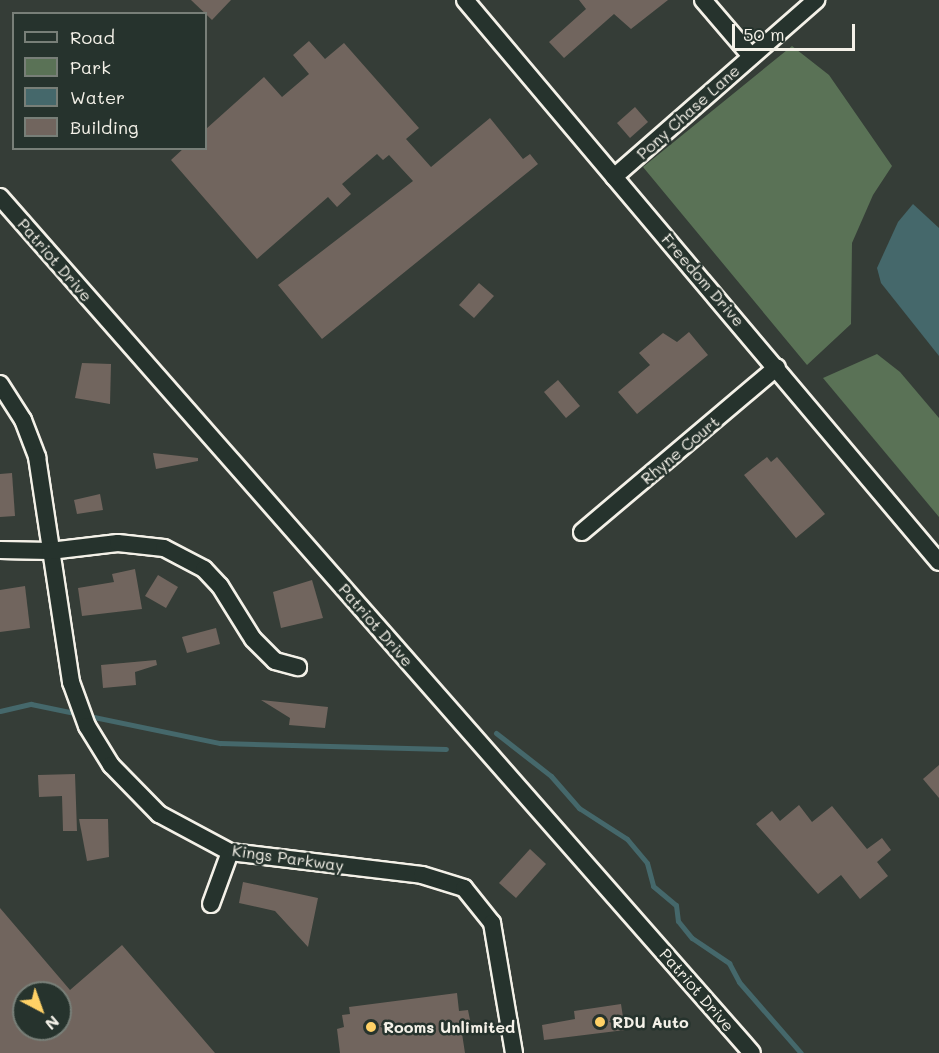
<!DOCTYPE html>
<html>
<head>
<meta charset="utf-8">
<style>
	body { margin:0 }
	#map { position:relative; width:939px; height:1053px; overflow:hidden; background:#353d37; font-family:Mali,sans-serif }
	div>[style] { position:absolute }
	.green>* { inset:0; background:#5a7256 }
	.water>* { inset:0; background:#45686b }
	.stream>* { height:5px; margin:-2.5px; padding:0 2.5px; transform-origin:2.5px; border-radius:2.5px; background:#45686b }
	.building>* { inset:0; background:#71655e }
	.roads { filter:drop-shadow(2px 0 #f4f1e8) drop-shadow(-2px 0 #f4f1e8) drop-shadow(0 2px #f4f1e8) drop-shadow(0 -2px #f4f1e8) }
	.minor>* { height:16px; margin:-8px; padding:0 8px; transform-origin:8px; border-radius:8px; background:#26332d }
	.dots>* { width:16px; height:16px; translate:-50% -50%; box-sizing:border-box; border:3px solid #26332d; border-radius:50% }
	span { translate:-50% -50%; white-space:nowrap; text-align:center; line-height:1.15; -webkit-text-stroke:5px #26332d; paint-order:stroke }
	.street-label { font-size:16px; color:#f4f1e8 }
	.poi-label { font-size:16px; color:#f4f1e8; font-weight:700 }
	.left { translate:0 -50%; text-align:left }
	.legend { position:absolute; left:12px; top:12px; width:195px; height:138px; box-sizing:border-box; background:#26332d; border:2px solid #787f78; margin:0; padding:8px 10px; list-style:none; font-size:18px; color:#f4f1e8 }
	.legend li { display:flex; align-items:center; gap:12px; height:30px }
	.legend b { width:30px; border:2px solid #787f78 }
	.north { position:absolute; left:12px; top:981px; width:60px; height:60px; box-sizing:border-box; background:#26332d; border:2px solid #787f78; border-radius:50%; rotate:139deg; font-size:16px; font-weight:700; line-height:24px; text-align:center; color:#f4f1e8 }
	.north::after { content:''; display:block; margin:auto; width:21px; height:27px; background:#ffd166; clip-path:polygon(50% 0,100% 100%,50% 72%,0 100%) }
	.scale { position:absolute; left:732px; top:24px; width:123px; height:27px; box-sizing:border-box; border:3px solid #f4f1e8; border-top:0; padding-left:8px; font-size:18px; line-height:21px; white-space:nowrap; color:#f4f1e8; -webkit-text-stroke:4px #26332d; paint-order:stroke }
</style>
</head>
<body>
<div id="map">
	<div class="green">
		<i style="clip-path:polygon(792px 46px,829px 75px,892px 166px,873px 195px,852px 243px,851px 324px,807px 365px,643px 167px)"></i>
		<i style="clip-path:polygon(877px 354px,900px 372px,939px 418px,939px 517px,823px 378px)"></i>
	</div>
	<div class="water">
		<i style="clip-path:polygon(913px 204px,939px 228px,939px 356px,881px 283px,877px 268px,898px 222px)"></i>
	</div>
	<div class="stream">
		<i style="left:0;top:711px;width:32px;rotate:-13deg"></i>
		<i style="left:31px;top:704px;width:193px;rotate:11.7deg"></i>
		<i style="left:220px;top:743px;width:226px;rotate:1.5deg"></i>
		<i style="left:496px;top:733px;width:70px;rotate:38deg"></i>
		<i style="left:551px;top:776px;width:43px;rotate:48.8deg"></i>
		<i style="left:579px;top:808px;width:57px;rotate:32.9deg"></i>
		<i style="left:627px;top:839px;width:31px;rotate:50deg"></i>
		<i style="left:647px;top:863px;width:24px;rotate:75deg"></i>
		<i style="left:653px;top:886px;width:30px;rotate:40deg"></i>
		<i style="left:676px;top:905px;width:16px;rotate:83deg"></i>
		<i style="left:678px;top:921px;width:22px;rotate:51deg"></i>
		<i style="left:692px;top:938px;width:45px;rotate:34deg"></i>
		<i style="left:729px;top:963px;width:21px;rotate:62deg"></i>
		<i style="left:739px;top:982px;width:94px;rotate:48.9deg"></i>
	</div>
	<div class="building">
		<i style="clip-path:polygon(191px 0,231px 0,212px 20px)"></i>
		<i style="clip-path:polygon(579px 0,668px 0,631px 29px,614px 14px,564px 58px,549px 42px,586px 9px)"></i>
		<i style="clip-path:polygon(309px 41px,325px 59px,344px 43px,419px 128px,406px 139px,431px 167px,490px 118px,523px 159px,530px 154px,538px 164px,322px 339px,278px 285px,413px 181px,389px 155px,383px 160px,377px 154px,342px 184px,351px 194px,337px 207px,328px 197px,257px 259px,171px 160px,184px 148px,206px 148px,206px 129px,264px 77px,282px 97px,309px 74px,293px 55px)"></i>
		<i style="clip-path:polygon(635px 107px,648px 122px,630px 138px,617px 123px)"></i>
		<i style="clip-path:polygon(479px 283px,494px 296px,474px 318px,459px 305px)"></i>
		<i style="clip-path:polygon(689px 332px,708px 355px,637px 414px,618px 392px,650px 365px,639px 353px,663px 333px,677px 342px)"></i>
		<i style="clip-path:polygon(82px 363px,111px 364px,110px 404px,75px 398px)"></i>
		<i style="clip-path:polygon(558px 380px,580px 406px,566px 418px,544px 392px)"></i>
		<i style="clip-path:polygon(153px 453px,198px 458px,198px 461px,156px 469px)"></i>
		<i style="clip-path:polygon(767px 457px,771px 462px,777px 457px,825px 514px,796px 538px,744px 475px)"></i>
		<i style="clip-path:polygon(12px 473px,15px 516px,0 517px,0 474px)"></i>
		<i style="clip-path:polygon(100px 494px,103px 510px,77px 514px,74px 500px)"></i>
		<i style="clip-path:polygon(135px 569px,142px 609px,82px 616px,78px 588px,114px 582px,112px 574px)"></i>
		<i style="clip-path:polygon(158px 575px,178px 587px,166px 608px,145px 596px)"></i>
		<i style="clip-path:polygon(312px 580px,323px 618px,281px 628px,273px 592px)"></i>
		<i style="clip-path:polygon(25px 586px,30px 628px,0 632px,0 590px)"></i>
		<i style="clip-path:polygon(216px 628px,220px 644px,187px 653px,182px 637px)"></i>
		<i style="clip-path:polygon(156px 660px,157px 665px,135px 672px,136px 685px,103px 688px,101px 665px)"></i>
		<i style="clip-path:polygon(261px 700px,328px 707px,325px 728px,289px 725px,290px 718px)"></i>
		<i style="clip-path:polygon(939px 765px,939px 798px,923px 779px)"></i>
		<i style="clip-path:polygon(75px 774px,77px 831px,63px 831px,62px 796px,39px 797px,38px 775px)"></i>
		<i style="clip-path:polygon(799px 805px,812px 822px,832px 806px,867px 849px,882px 838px,891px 850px,877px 862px,888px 876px,860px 899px,841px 875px,818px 894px,756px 824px,772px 811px,780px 821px)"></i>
		<i style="clip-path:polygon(79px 819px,108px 819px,109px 857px,87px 861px)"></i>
		<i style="clip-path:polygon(530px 849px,546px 864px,516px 898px,499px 883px)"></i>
		<i style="clip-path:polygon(243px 882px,318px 898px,308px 947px,275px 911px,239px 903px)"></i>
		<i style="clip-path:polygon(evenodd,0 908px,70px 990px,122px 945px,215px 1053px,0 1053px,0 908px,24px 993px,60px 993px,60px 1029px,24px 1029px,24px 993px)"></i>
		<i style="clip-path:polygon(457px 993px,459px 1011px,468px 1010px,471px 1025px,461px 1027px,465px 1053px,340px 1053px,337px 1029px,344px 1027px,342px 1015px,350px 1014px,349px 1007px)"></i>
		<i style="clip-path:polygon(621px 1004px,625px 1030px,544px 1040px,542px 1025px,575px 1019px,574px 1011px)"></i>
	</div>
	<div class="roads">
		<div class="minor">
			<i style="left:465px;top:0;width:735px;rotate:49.86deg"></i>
			<i style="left:703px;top:0;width:74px;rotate:49.4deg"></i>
			<i style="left:614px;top:177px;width:269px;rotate:-41.2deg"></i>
			<i style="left:0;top:197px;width:1139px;rotate:48.7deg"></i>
			<i style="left:0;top:384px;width:43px;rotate:57.4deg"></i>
			<i style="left:23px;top:420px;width:40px;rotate:69deg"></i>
			<i style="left:37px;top:457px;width:228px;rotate:81.4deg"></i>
			<i style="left:71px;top:682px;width:47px;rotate:70deg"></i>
			<i style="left:87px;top:726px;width:46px;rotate:58.4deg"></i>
			<i style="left:111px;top:765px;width:69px;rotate:45.6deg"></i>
			<i style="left:159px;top:814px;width:81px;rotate:28.2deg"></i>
			<i style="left:230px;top:852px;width:193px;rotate:6.8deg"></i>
			<i style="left:422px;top:875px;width:44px;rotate:17.2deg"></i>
			<i style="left:464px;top:888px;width:45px;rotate:51.3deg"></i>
			<i style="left:492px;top:923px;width:132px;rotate:80.4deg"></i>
			<i style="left:582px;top:532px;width:255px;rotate:-40.2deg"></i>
			<i style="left:0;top:550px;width:50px;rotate:1.1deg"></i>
			<i style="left:50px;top:551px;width:68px;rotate:-6.7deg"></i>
			<i style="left:118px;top:543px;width:46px;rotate:6.2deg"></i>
			<i style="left:164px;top:548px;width:45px;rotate:27.7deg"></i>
			<i style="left:204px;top:569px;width:23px;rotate:47deg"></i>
			<i style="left:220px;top:586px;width:62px;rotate:58.1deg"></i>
			<i style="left:253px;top:639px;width:31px;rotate:45deg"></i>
			<i style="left:275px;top:661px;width:24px;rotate:15deg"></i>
			<i style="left:211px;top:904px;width:55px;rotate:-69.9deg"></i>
		</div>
	</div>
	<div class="dots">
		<i style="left:600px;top:1022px;background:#ffd166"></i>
		<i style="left:371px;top:1027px;background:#ffd166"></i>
	</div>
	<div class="street-label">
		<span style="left:688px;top:112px;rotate:-42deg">Pony Chase Lane</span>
		<span style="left:55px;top:260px;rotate:49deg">Patriot Drive</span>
		<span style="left:703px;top:280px;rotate:49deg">Freedom Drive</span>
		<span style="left:680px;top:450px;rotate:-40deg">Rhyne Court</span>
		<span style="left:376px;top:625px;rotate:49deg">Patriot Drive</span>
		<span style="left:288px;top:858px;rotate:8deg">Kings Parkway</span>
		<span style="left:697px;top:990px;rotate:49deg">Patriot Drive</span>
	</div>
	<div class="poi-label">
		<span class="left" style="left:612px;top:1022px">RDU Auto</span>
		<span class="left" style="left:383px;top:1027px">Rooms Unlimited</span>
	</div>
	<ul class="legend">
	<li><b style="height:8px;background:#26332d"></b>Road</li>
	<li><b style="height:16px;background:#5a7256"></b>Park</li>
	<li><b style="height:16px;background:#45686b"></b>Water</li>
	<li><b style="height:16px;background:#71655e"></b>Building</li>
	</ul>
	<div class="north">N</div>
	<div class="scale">50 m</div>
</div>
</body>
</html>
